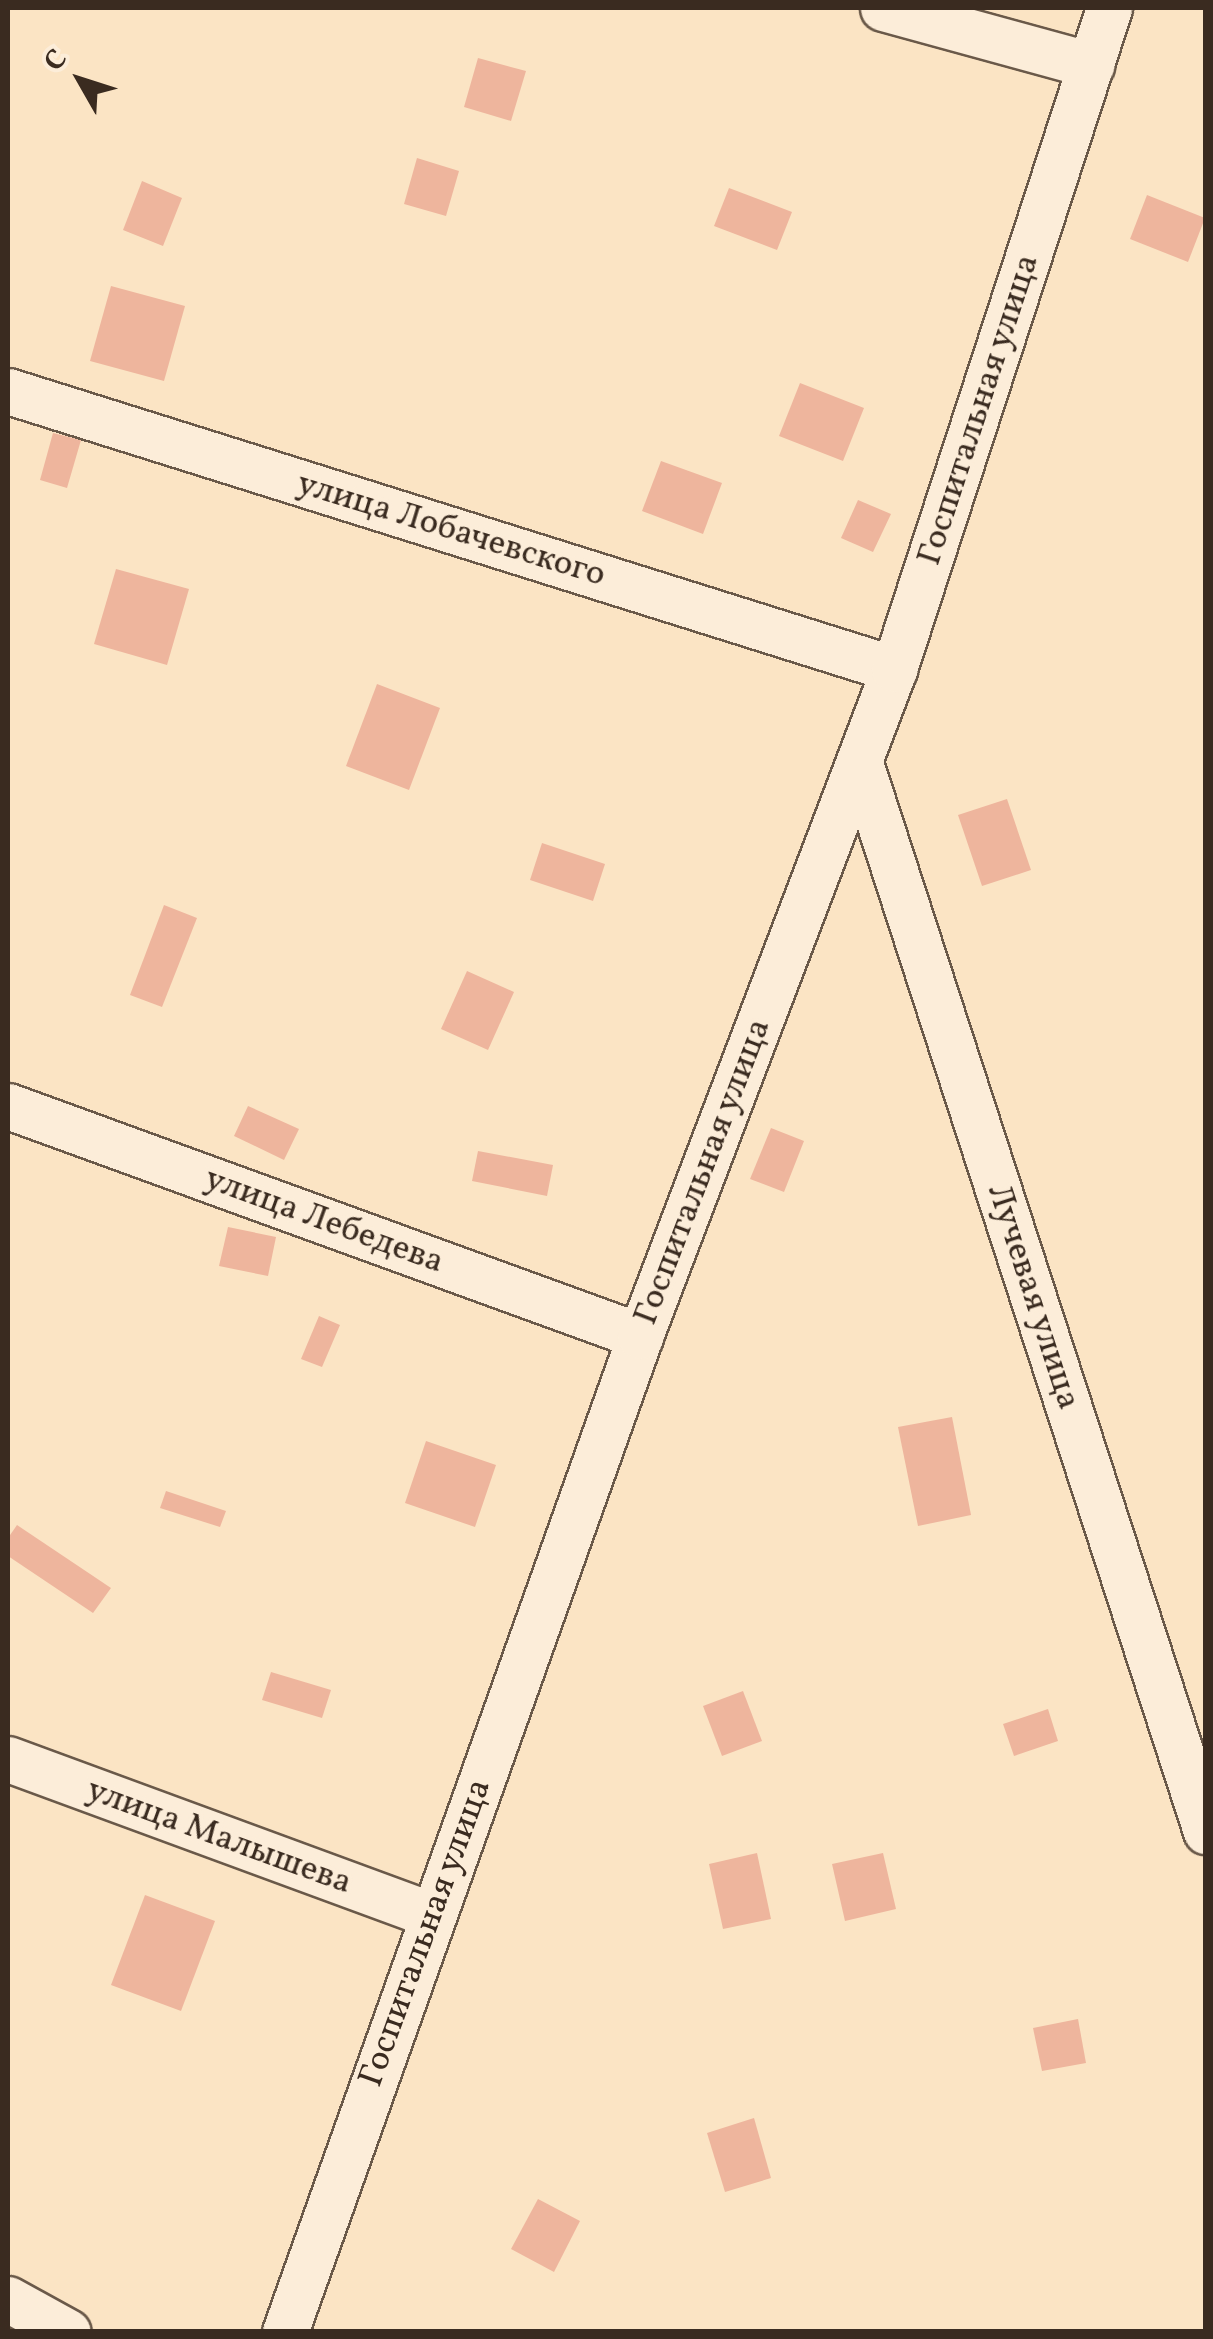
<!DOCTYPE html>
<html>
<head>
<meta charset="utf-8">
<style>
	body { margin:0 }
	#map { position:relative; width:1213px; height:2339px; overflow:hidden; background:#fbe4c4; font-family:Vollkorn,serif }
	div>[style] { position:absolute }
	.building>* { inset:0; background:#eeb59d }
	.roads { filter:drop-shadow(2px 0 #6a5949) drop-shadow(-2px 0 #6a5949) drop-shadow(0 2px #6a5949) drop-shadow(0 -2px #6a5949) }
	.minor>* { height:45px; margin:-22.5px; padding:0 22.5px; transform-origin:22.5px; border-radius:22.5px; background:#fcedd9 }
	span { translate:-50% -50%; white-space:nowrap; text-align:center; line-height:1.15; -webkit-text-stroke:8px #fcedd9; paint-order:stroke }
	.street-label { font-size:35px; color:#3a2b20 }
	.frame { position:absolute; inset:0; border:10px solid #3a2b20; pointer-events:none }
	.north { position:absolute; left:30px; top:30px; width:100px; height:100px; -webkit-text-stroke:8px #fcedd9; paint-order:stroke; rotate:309deg; font-size:28px; font-weight:700; line-height:40px; text-align:center; color:#3a2b20 }
	.north::after { content:''; display:block; margin:auto; width:35px; height:45px; background:#3a2b20; clip-path:polygon(50% 0,100% 100%,50% 72%,0 100%) }
</style>
</head>
<body>
<div id="map">
	<div class="building">
		<i style="clip-path:polygon(478px 58px,526px 71px,511px 121px,464px 107px)"></i>
		<i style="clip-path:polygon(417px 158px,459px 171px,446px 216px,404px 204px)"></i>
		<i style="clip-path:polygon(142px 181px,182px 198px,163px 246px,123px 230px)"></i>
		<i style="clip-path:polygon(729px 188px,792px 212px,777px 250px,714px 226px)"></i>
		<i style="clip-path:polygon(1147px 195px,1205px 218px,1188px 262px,1130px 239px)"></i>
		<i style="clip-path:polygon(111px 286px,185px 306px,164px 381px,90px 361px)"></i>
		<i style="clip-path:polygon(800px 383px,864px 408px,843px 461px,779px 436px)"></i>
		<i style="clip-path:polygon(53px 433px,81px 440px,67px 488px,40px 480px)"></i>
		<i style="clip-path:polygon(661px 461px,722px 483px,703px 534px,642px 511px)"></i>
		<i style="clip-path:polygon(858px 500px,891px 514px,873px 552px,841px 538px)"></i>
		<i style="clip-path:polygon(116px 569px,189px 589px,167px 665px,94px 644px)"></i>
		<i style="clip-path:polygon(377px 684px,440px 708px,409px 790px,346px 766px)"></i>
		<i style="clip-path:polygon(1007px 799px,1031px 870px,982px 886px,958px 815px)"></i>
		<i style="clip-path:polygon(542px 843px,605px 864px,593px 901px,530px 880px)"></i>
		<i style="clip-path:polygon(164px 905px,197px 918px,162px 1007px,130px 995px)"></i>
		<i style="clip-path:polygon(467px 971px,514px 992px,488px 1050px,441px 1029px)"></i>
		<i style="clip-path:polygon(248px 1106px,299px 1129px,284px 1160px,234px 1136px)"></i>
		<i style="clip-path:polygon(771px 1128px,804px 1141px,784px 1192px,750px 1179px)"></i>
		<i style="clip-path:polygon(478px 1151px,553px 1165px,547px 1196px,472px 1181px)"></i>
		<i style="clip-path:polygon(228px 1227px,276px 1237px,268px 1276px,219px 1266px)"></i>
		<i style="clip-path:polygon(319px 1316px,340px 1325px,322px 1367px,301px 1359px)"></i>
		<i style="clip-path:polygon(952px 1417px,971px 1515px,918px 1526px,898px 1427px)"></i>
		<i style="clip-path:polygon(426px 1441px,496px 1465px,475px 1527px,405px 1503px)"></i>
		<i style="clip-path:polygon(166px 1491px,226px 1511px,220px 1527px,160px 1508px)"></i>
		<i style="clip-path:polygon(17px 1525px,111px 1588px,93px 1613px,8px 1556px,8px 1538px)"></i>
		<i style="clip-path:polygon(271px 1672px,331px 1690px,322px 1718px,262px 1700px)"></i>
		<i style="clip-path:polygon(743px 1691px,762px 1741px,722px 1756px,703px 1706px)"></i>
		<i style="clip-path:polygon(1048px 1709px,1058px 1741px,1014px 1756px,1003px 1724px)"></i>
		<i style="clip-path:polygon(757px 1853px,771px 1919px,723px 1929px,709px 1864px)"></i>
		<i style="clip-path:polygon(883px 1853px,896px 1909px,845px 1921px,832px 1864px)"></i>
		<i style="clip-path:polygon(145px 1895px,215px 1921px,181px 2011px,111px 1985px)"></i>
		<i style="clip-path:polygon(1078px 2019px,1086px 2063px,1042px 2071px,1033px 2028px)"></i>
		<i style="clip-path:polygon(754px 2118px,771px 2178px,725px 2192px,707px 2133px)"></i>
		<i style="clip-path:polygon(538px 2199px,580px 2221px,554px 2272px,511px 2249px)"></i>
	</div>
	<div class="roads">
		<div class="minor">
			<i style="left:883px;top:8px;width:216px;rotate:15.3deg"></i>
			<i style="left:8px;top:391px;width:929px;rotate:17.42deg"></i>
			<i style="left:860px;top:763px;width:1123px;rotate:72.05deg"></i>
			<i style="left:8px;top:1106px;width:673px;rotate:20deg"></i>
			<i style="left:8px;top:1759px;width:451px;rotate:20.2deg"></i>
			<i style="left:8px;top:2299px;width:68px;rotate:28.8deg"></i>
			<i style="left:285px;top:2332px;width:1057px;rotate:-70.38deg"></i>
			<i style="left:640px;top:1336px;width:714px;rotate:-69.15deg"></i>
			<i style="left:894px;top:669px;width:695px;rotate:-71.98deg"></i>
		</div>
	</div>
	<div class="street-label">
		<span style="left:979px;top:410px;rotate:-72deg">Госпитальная улица</span>
		<span style="left:451px;top:530px;rotate:17deg">улица Лобачевского</span>
		<span style="left:703px;top:1172px;rotate:-69deg">Госпитальная улица</span>
		<span style="left:324px;top:1221px;rotate:20deg">улица Лебедева</span>
		<span style="left:1033px;top:1297px;rotate:72deg">Лучевая улица</span>
		<span style="left:219px;top:1837px;rotate:20deg">улица Малышева</span>
		<span style="left:426px;top:1933px;rotate:-70deg">Госпитальная улица</span>
	</div>
	<div class="frame"></div>
	<div class="north">С</div>
</div>
</body>
</html>
